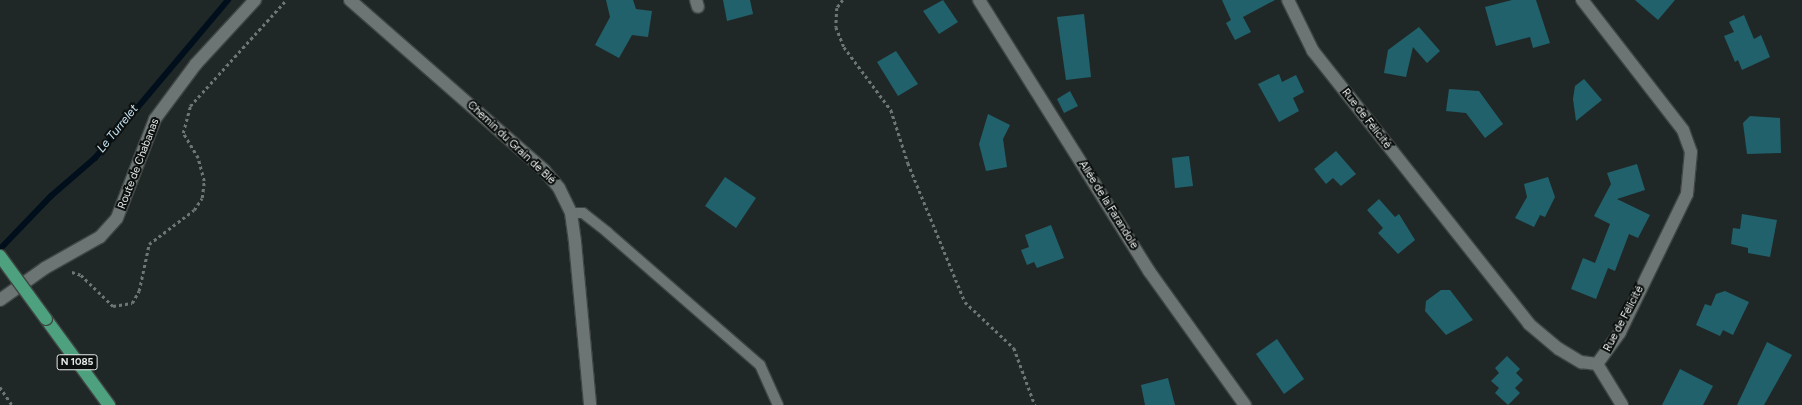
<!DOCTYPE html>
<html>
<head>
<meta charset="utf-8">
<style>
	body { margin:0 }
	#map { position:relative; width:1802px; height:405px; overflow:hidden; background:#202827; font-family:Figtree,sans-serif }
	div>[style] { position:absolute }
	.stream>* { height:6px; margin:-3px; padding:0 3px; transform-origin:3px; border-radius:3px; background:#000f1b }
	.building>* { inset:0; background:#21616b }
	.path>* { height:2.5px; margin-top:-1.25px; transform-origin:0; background:repeating-linear-gradient(90deg,#6f7574 0 3px,transparent 0 6px) }
	.roads { filter:drop-shadow(1px 0 #3f4544) drop-shadow(-1px 0 #3f4544) drop-shadow(0 1px #3f4544) drop-shadow(0 -1px #3f4544) }
	.lane>* { height:10px; margin:-5px; padding:0 5px; transform-origin:5px; border-radius:5px; background:#6c7574 }
	.street>* { height:12px; margin:-6px; padding:0 6px; transform-origin:6px; border-radius:6px; background:#6c7574 }
	.secondary>* { height:12px; margin:-6px; padding:0 6px; transform-origin:6px; border-radius:6px; background:#6c7574 }
	.primary>* { height:12px; margin:-6px; padding:0 6px; transform-origin:6px; border-radius:6px; background:#4da17e }
	.bridges { filter:drop-shadow(1px 0 #3f4544) drop-shadow(-1px 0 #3f4544) drop-shadow(0 1px #3f4544) drop-shadow(0 -1px #3f4544) }
	.primary-bridge>* { height:12px; margin:-6px; padding:0 6px; transform-origin:6px; border-radius:6px; background:#4da17e }
	span { translate:-50% -50%; white-space:nowrap; text-align:center; line-height:1.15; -webkit-text-stroke:4px #0c100f; paint-order:stroke }
	.shield-label span { padding:1px 3px; background:#0c100f; border:1px solid; border-radius:3px; -webkit-text-stroke-width:0 }
	.shield-label { font-size:10px; color:#e6ebea; font-weight:700 }
	.street-label { font-size:11px; color:#e6ebea }
	.water-label { font-size:12px; color:#c8e5f6; font-style:italic }
</style>
</head>
<body>
<div id="map">
	<div class="stream">
		<i style="left:0;top:249px;width:74px;rotate:-46.1deg"></i>
		<i style="left:51px;top:196px;width:58px;rotate:-40.8deg"></i>
		<i style="left:95px;top:158px;width:207px;rotate:-49.9deg"></i>
	</div>
	<div class="building">
		<i style="clip-path:polygon(606px 0,633px 0,636px 9px,652px 11px,648px 37px,632px 35px,619px 58px,595px 45px,610px 17px)"></i>
		<i style="clip-path:polygon(723px 0,750px 0,753px 14px,727px 21px)"></i>
		<i style="clip-path:polygon(943px 0,958px 22px,939px 34px,923px 11px)"></i>
		<i style="clip-path:polygon(1222px 0,1275px 0,1243px 17px,1251px 32px,1235px 40px,1226px 23px,1231px 20px)"></i>
		<i style="clip-path:polygon(1512px 0,1536px 0,1550px 43px,1533px 48px,1530px 37px,1496px 46px,1485px 7px)"></i>
		<i style="clip-path:polygon(1635px 0,1675px 0,1658px 20px)"></i>
		<i style="clip-path:polygon(1084px 14px,1091px 77px,1066px 80px,1057px 17px)"></i>
		<i style="clip-path:polygon(1744px 15px,1754px 39px,1761px 35px,1770px 57px,1742px 70px,1738px 60px,1735px 62px,1724px 36px,1734px 32px,1729px 22px)"></i>
		<i style="clip-path:polygon(1419px 27px,1440px 51px,1427px 63px,1413px 47px,1406px 77px,1384px 73px,1388px 50px)"></i>
		<i style="clip-path:polygon(896px 51px,918px 84px,898px 96px,877px 62px)"></i>
		<i style="clip-path:polygon(1279px 74px,1282px 82px,1296px 75px,1304px 92px,1293px 98px,1299px 111px,1279px 122px,1258px 84px)"></i>
		<i style="clip-path:polygon(1584px 79px,1602px 100px,1576px 121px,1573px 99px,1575px 86px)"></i>
		<i style="clip-path:polygon(1449px 89px,1479px 91px,1503px 124px,1485px 138px,1466px 113px,1446px 111px)"></i>
		<i style="clip-path:polygon(1070px 91px,1078px 106px,1064px 113px,1057px 99px)"></i>
		<i style="clip-path:polygon(988px 114px,1010px 125px,1003px 139px,1007px 167px,986px 171px,979px 144px)"></i>
		<i style="clip-path:polygon(1750px 116px,1780px 118px,1781px 153px,1747px 154px,1743px 123px)"></i>
		<i style="clip-path:polygon(1336px 151px,1356px 174px,1341px 186px,1333px 178px,1326px 184px,1314px 169px)"></i>
		<i style="clip-path:polygon(1189px 156px,1193px 186px,1175px 188px,1172px 158px)"></i>
		<i style="clip-path:polygon(1637px 164px,1645px 190px,1617px 199px,1650px 215px,1638px 238px,1629px 234px,1615px 271px,1608px 268px,1596px 299px,1571px 289px,1583px 258px,1595px 263px,1610px 224px,1594px 216px,1611px 184px,1607px 173px)"></i>
		<i style="clip-path:polygon(725px 177px,756px 198px,736px 228px,705px 206px)"></i>
		<i style="clip-path:polygon(1548px 177px,1555px 197px,1545px 217px,1540px 215px,1534px 227px,1515px 218px,1527px 197px,1524px 184px)"></i>
		<i style="clip-path:polygon(1379px 199px,1395px 217px,1399px 214px,1415px 240px,1398px 254px,1378px 233px,1383px 228px,1367px 210px)"></i>
		<i style="clip-path:polygon(1742px 214px,1777px 220px,1770px 257px,1748px 253px,1748px 248px,1731px 244px,1733px 228px,1740px 229px)"></i>
		<i style="clip-path:polygon(1051px 225px,1064px 258px,1037px 268px,1034px 262px,1027px 265px,1021px 250px,1029px 247px,1025px 235px)"></i>
		<i style="clip-path:polygon(1441px 290px,1450px 290px,1473px 320px,1446px 335px,1425px 311px,1426px 301px)"></i>
		<i style="clip-path:polygon(1725px 291px,1749px 302px,1733px 335px,1723px 330px,1720px 336px,1696px 325px,1705px 304px,1711px 306px,1716px 294px)"></i>
		<i style="clip-path:polygon(1277px 339px,1304px 379px,1284px 394px,1256px 354px)"></i>
		<i style="clip-path:polygon(1767px 342px,1792px 355px,1764px 405px,1737px 405px)"></i>
		<i style="clip-path:polygon(1507px 356px,1520px 369px,1516px 373px,1523px 380px,1515px 388px,1520px 393px,1508px 405px,1495px 393px,1499px 388px,1491px 381px,1499px 373px,1495px 368px)"></i>
		<i style="clip-path:polygon(1680px 369px,1713px 386px,1703px 405px,1662px 405px)"></i>
		<i style="clip-path:polygon(1168px 378px,1175px 405px,1145px 405px,1141px 385px)"></i>
	</div>
	<div class="path">
		<i style="left:843px;top:0;width:10px;rotate:127deg"></i>
		<i style="left:837px;top:8px;width:19px;rotate:93deg"></i>
		<i style="left:836px;top:27px;width:22px;rotate:68deg"></i>
		<i style="left:844px;top:47px;width:79px;rotate:53.3deg"></i>
		<i style="left:891px;top:110px;width:56px;rotate:72.2deg"></i>
		<i style="left:908px;top:163px;width:150px;rotate:67.7deg"></i>
		<i style="left:965px;top:302px;width:67px;rotate:43.2deg"></i>
		<i style="left:1014px;top:348px;width:61px;rotate:69.8deg"></i>
		<i style="left:72px;top:272px;width:9px;rotate:18deg"></i>
		<i style="left:81px;top:275px;width:45px;rotate:44.1deg"></i>
		<i style="left:113px;top:306px;width:19px;rotate:-9deg"></i>
		<i style="left:132px;top:303px;width:14px;rotate:-60deg"></i>
		<i style="left:139px;top:291px;width:48px;rotate:-78deg"></i>
		<i style="left:149px;top:244px;width:56px;rotate:-37.1deg"></i>
		<i style="left:194px;top:210px;width:14px;rotate:-56deg"></i>
		<i style="left:202px;top:198px;width:17px;rotate:-83deg"></i>
		<i style="left:204px;top:181px;width:24px;rotate:-105deg"></i>
		<i style="left:198px;top:158px;width:29px;rotate:-121deg"></i>
		<i style="left:183px;top:133px;width:28px;rotate:-75deg"></i>
		<i style="left:190px;top:106px;width:143px;rotate:-47.8deg"></i>
		<i style="left:0;top:387px;width:22px;rotate:56deg"></i>
	</div>
	<div class="roads">
		<div class="lane">
			<i style="left:571px;top:213px;width:12px"></i>
			<i style="left:583px;top:213px;width:31px;rotate:38deg"></i>
			<i style="left:607px;top:232px;width:203px;rotate:41deg"></i>
			<i style="left:760px;top:365px;width:44px;rotate:65.8deg"></i>
		</div>
		<div class="street">
			<i style="left:350px;top:0;width:258px;rotate:41.2deg"></i>
			<i style="left:544px;top:170px;width:23px;rotate:50deg"></i>
			<i style="left:559px;top:188px;width:28px;rotate:64deg"></i>
			<i style="left:571px;top:213px;width:29px;rotate:82deg"></i>
			<i style="left:575px;top:242px;width:164px;rotate:84.7deg"></i>
			<i style="left:696px;top:0;width:7px;rotate:74deg"></i>
			<i style="left:979px;top:0;width:320px;rotate:57.9deg"></i>
			<i style="left:1149px;top:271px;width:165px;rotate:54.4deg"></i>
			<i style="left:1288px;top:0;width:57px;rotate:63.9deg"></i>
			<i style="left:1313px;top:51px;width:348px;rotate:51.6deg"></i>
			<i style="left:1529px;top:324px;width:39px;rotate:40deg"></i>
			<i style="left:1559px;top:349px;width:26px;rotate:31deg"></i>
			<i style="left:1581px;top:362px;width:16px;rotate:7deg"></i>
			<i style="left:1597px;top:364px;width:39px;rotate:-54deg"></i>
			<i style="left:1620px;top:332px;width:153px;rotate:-64.1deg"></i>
			<i style="left:1687px;top:194px;width:42px;rotate:-84.6deg"></i>
			<i style="left:1691px;top:152px;width:23px;rotate:-110deg"></i>
			<i style="left:1683px;top:130px;width:165px;rotate:-127.8deg"></i>
			<i style="left:1597px;top:364px;width:48px;rotate:58.6deg"></i>
		</div>
		<div class="secondary">
			<i style="left:0;top:300px;width:55px;rotate:-35.4deg"></i>
			<i style="left:45px;top:268px;width:63px;rotate:-29.4deg"></i>
			<i style="left:100px;top:237px;width:25px;rotate:-48deg"></i>
			<i style="left:117px;top:218px;width:106px;rotate:-69deg"></i>
			<i style="left:155px;top:119px;width:69px;rotate:-53.3deg"></i>
			<i style="left:196px;top:64px;width:87px;rotate:-47.3deg"></i>
		</div>
		<div class="primary">
			<i style="left:46px;top:319px;width:107px;rotate:53.8deg"></i>
		</div>
	</div>
	<div class="bridges">
		<div class="primary-bridge">
			<i style="left:0;top:256px;width:78px;rotate:53.9deg"></i>
		</div>
	</div>
	<div class="shield-label">
		<span style="left:77px;top:362px">N 1085</span>
	</div>
	<div class="street-label">
		<span style="left:1366px;top:119px;rotate:52deg">Rue de Félicité</span>
		<span style="left:511px;top:143px;rotate:43deg">Chemin du Grain de Blé</span>
		<span style="left:139px;top:164px;rotate:-69deg">Route de Chabanas</span>
		<span style="left:1108px;top:205px;rotate:58deg">Allée de la Farandole</span>
		<span style="left:1624px;top:319px;rotate:-62deg">Rue de Félicité</span>
	</div>
	<div class="water-label">
		<span style="left:118px;top:129px;rotate:-51deg">Le Turrelet</span>
	</div>
</div>
</body>
</html>
